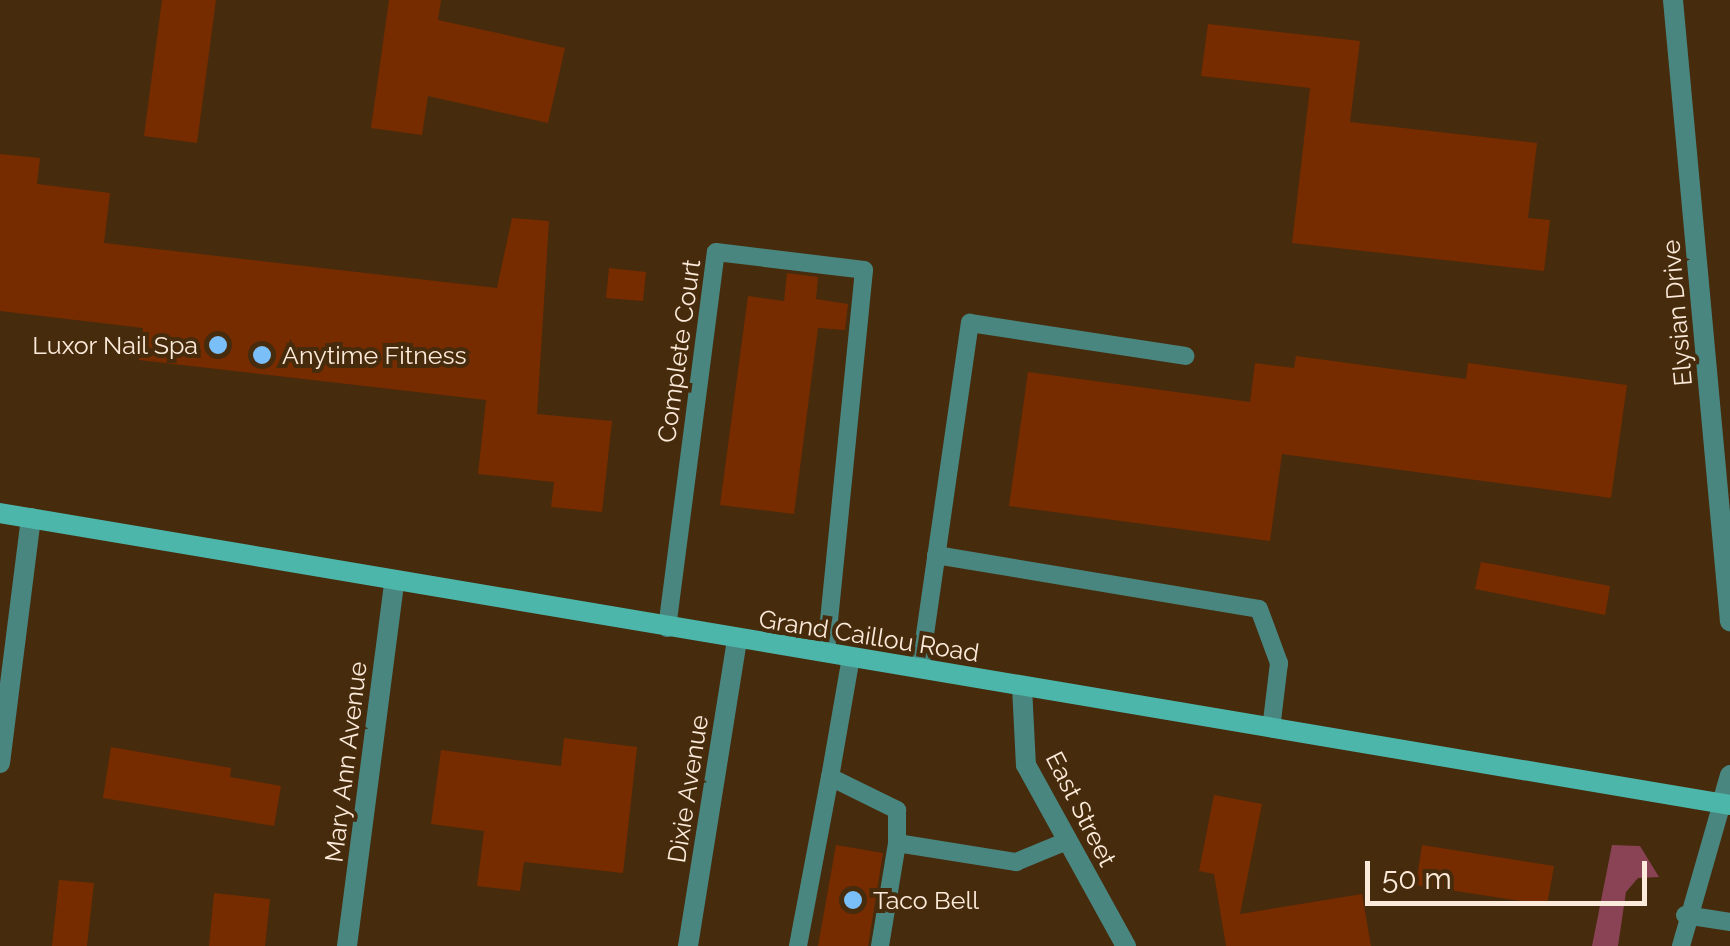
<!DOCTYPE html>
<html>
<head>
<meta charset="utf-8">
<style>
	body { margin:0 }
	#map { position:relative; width:1730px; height:946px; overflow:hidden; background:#462b0d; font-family:Raleway,sans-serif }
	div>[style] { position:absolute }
	.green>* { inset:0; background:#894355 }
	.building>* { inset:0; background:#772c00 }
	.service>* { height:18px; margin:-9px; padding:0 9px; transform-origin:9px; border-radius:9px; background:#49867f }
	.minor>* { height:20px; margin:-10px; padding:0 10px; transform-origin:10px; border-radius:10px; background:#49867f }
	.tertiary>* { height:20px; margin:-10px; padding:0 10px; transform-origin:10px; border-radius:10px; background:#49867f }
	.secondary>* { height:20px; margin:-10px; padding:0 10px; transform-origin:10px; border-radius:10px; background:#4db6aa }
	.dots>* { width:28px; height:28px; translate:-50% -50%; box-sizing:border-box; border:5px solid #462b0d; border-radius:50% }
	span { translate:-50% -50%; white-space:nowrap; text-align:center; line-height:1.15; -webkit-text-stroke:8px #462b0d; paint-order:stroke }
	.street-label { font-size:25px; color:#fceada }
	.poi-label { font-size:25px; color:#fceada }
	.right { translate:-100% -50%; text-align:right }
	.left { translate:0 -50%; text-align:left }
	.scale { position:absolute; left:1365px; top:861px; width:282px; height:45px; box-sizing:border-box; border:5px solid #fceada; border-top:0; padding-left:12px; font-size:30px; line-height:35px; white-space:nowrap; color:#fceada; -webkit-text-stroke:8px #462b0d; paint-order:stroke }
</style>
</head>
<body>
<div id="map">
	<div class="green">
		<i style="clip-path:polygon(1612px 845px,1640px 846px,1659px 877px,1638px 878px,1626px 892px,1618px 946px,1592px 946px)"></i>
	</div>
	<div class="building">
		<i style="clip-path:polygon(162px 0,216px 0,197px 143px,144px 136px)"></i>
		<i style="clip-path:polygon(389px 0,441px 0,438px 20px,565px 48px,548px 123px,428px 96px,422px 135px,371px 128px)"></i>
		<i style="clip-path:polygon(1208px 24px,1360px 41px,1350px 122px,1537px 143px,1528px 218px,1550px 220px,1544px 271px,1292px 243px,1310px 88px,1201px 76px)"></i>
		<i style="clip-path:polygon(0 154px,40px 158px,37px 184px,110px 193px,104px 243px,497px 288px,512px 218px,549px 221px,537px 414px,612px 421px,602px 512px,551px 507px,554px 482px,478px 474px,486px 400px,139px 360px,143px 328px,0 311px)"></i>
		<i style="clip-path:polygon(609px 268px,646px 272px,643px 301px,606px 298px)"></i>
		<i style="clip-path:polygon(787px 273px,818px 277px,816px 299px,848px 304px,845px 330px,818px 328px,794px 514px,720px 505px,748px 296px,784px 301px)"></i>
		<i style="clip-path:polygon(1296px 356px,1466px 379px,1468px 363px,1627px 385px,1611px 498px,1282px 454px,1270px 541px,1009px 506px,1028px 372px,1250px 402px,1255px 363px,1294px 368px)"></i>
		<i style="clip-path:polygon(1481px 562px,1610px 586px,1605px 615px,1475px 589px)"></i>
		<i style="clip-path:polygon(564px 738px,637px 747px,623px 873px,524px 862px,520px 891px,477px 886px,484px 831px,431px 824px,441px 750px,561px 766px)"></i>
		<i style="clip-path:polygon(111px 747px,231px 768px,230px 777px,281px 786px,274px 826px,103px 798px)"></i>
		<i style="clip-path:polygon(1214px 795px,1262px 804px,1240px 914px,1362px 894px,1371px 946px,1226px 946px,1214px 874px,1199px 871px)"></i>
		<i style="clip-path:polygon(836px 845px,883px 853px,868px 946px,818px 946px)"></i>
		<i style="clip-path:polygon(1422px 845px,1554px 866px,1547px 905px,1416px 885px)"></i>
		<i style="clip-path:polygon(59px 880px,94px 883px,87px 946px,52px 946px)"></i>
		<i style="clip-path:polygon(214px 893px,270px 899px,265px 946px,209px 946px)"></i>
	</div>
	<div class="service">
		<i style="left:936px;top:555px;width:327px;rotate:9.5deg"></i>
		<i style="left:1259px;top:609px;width:58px;rotate:69.7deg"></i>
		<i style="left:1279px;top:663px;width:66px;rotate:96.9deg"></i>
		<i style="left:667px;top:628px;width:379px;rotate:-82.6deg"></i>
		<i style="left:716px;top:252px;width:149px;rotate:6.9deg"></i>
		<i style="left:864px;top:270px;width:384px;rotate:95.7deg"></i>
		<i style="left:851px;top:657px;width:122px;rotate:99.9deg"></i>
		<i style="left:830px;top:777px;width:75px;rotate:26.2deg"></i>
		<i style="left:897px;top:810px;width:33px;rotate:90deg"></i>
		<i style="left:897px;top:843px;width:121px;rotate:9.1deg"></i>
		<i style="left:1016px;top:862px;width:55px;rotate:-22.4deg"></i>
		<i style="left:920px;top:669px;width:350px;rotate:-81.8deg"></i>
		<i style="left:970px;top:323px;width:218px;rotate:8.7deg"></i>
		<i style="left:1685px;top:915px;width:46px;rotate:8.8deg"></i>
		<i style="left:798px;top:946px;width:172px;rotate:-79.3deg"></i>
		<i style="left:880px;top:946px;width:104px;rotate:-80.6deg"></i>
		<i style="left:1681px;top:946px;width:149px;rotate:-74deg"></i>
	</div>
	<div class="minor">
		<i style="left:1673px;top:0;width:624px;rotate:84.76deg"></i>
		<i style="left:0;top:763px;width:247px;rotate:-82.8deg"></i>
		<i style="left:1722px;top:803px;width:29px;rotate:-74deg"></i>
		<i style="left:347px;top:946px;width:363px;rotate:-82.6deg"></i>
		<i style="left:688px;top:946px;width:310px;rotate:-80.9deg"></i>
	</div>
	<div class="tertiary">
		<i style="left:1022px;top:687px;width:78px;rotate:87.1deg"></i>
		<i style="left:1026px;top:765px;width:207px;rotate:61.1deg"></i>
	</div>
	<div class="secondary">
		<i style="left:0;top:513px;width:1754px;rotate:9.58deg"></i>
	</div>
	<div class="dots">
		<i style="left:218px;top:345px;background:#7abff8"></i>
		<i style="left:262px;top:355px;background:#7abff8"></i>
		<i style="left:853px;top:900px;background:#7abff8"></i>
	</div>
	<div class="street-label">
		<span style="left:1677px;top:313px;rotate:-95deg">Elysian Drive</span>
		<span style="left:679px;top:351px;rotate:-82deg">Complete Court</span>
		<span style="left:869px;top:636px;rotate:9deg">Grand Caillou Road</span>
		<span style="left:346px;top:762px;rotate:-83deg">Mary Ann Avenue</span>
		<span style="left:688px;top:789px;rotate:-81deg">Dixie Avenue</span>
		<span style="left:1081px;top:809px;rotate:63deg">East Street</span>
	</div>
	<div class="poi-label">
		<span class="right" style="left:198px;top:345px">Luxor Nail Spa</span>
		<span class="left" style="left:282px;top:355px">Anytime Fitness</span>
		<span class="left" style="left:873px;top:900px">Taco Bell</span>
	</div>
	<div class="scale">50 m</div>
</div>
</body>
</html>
